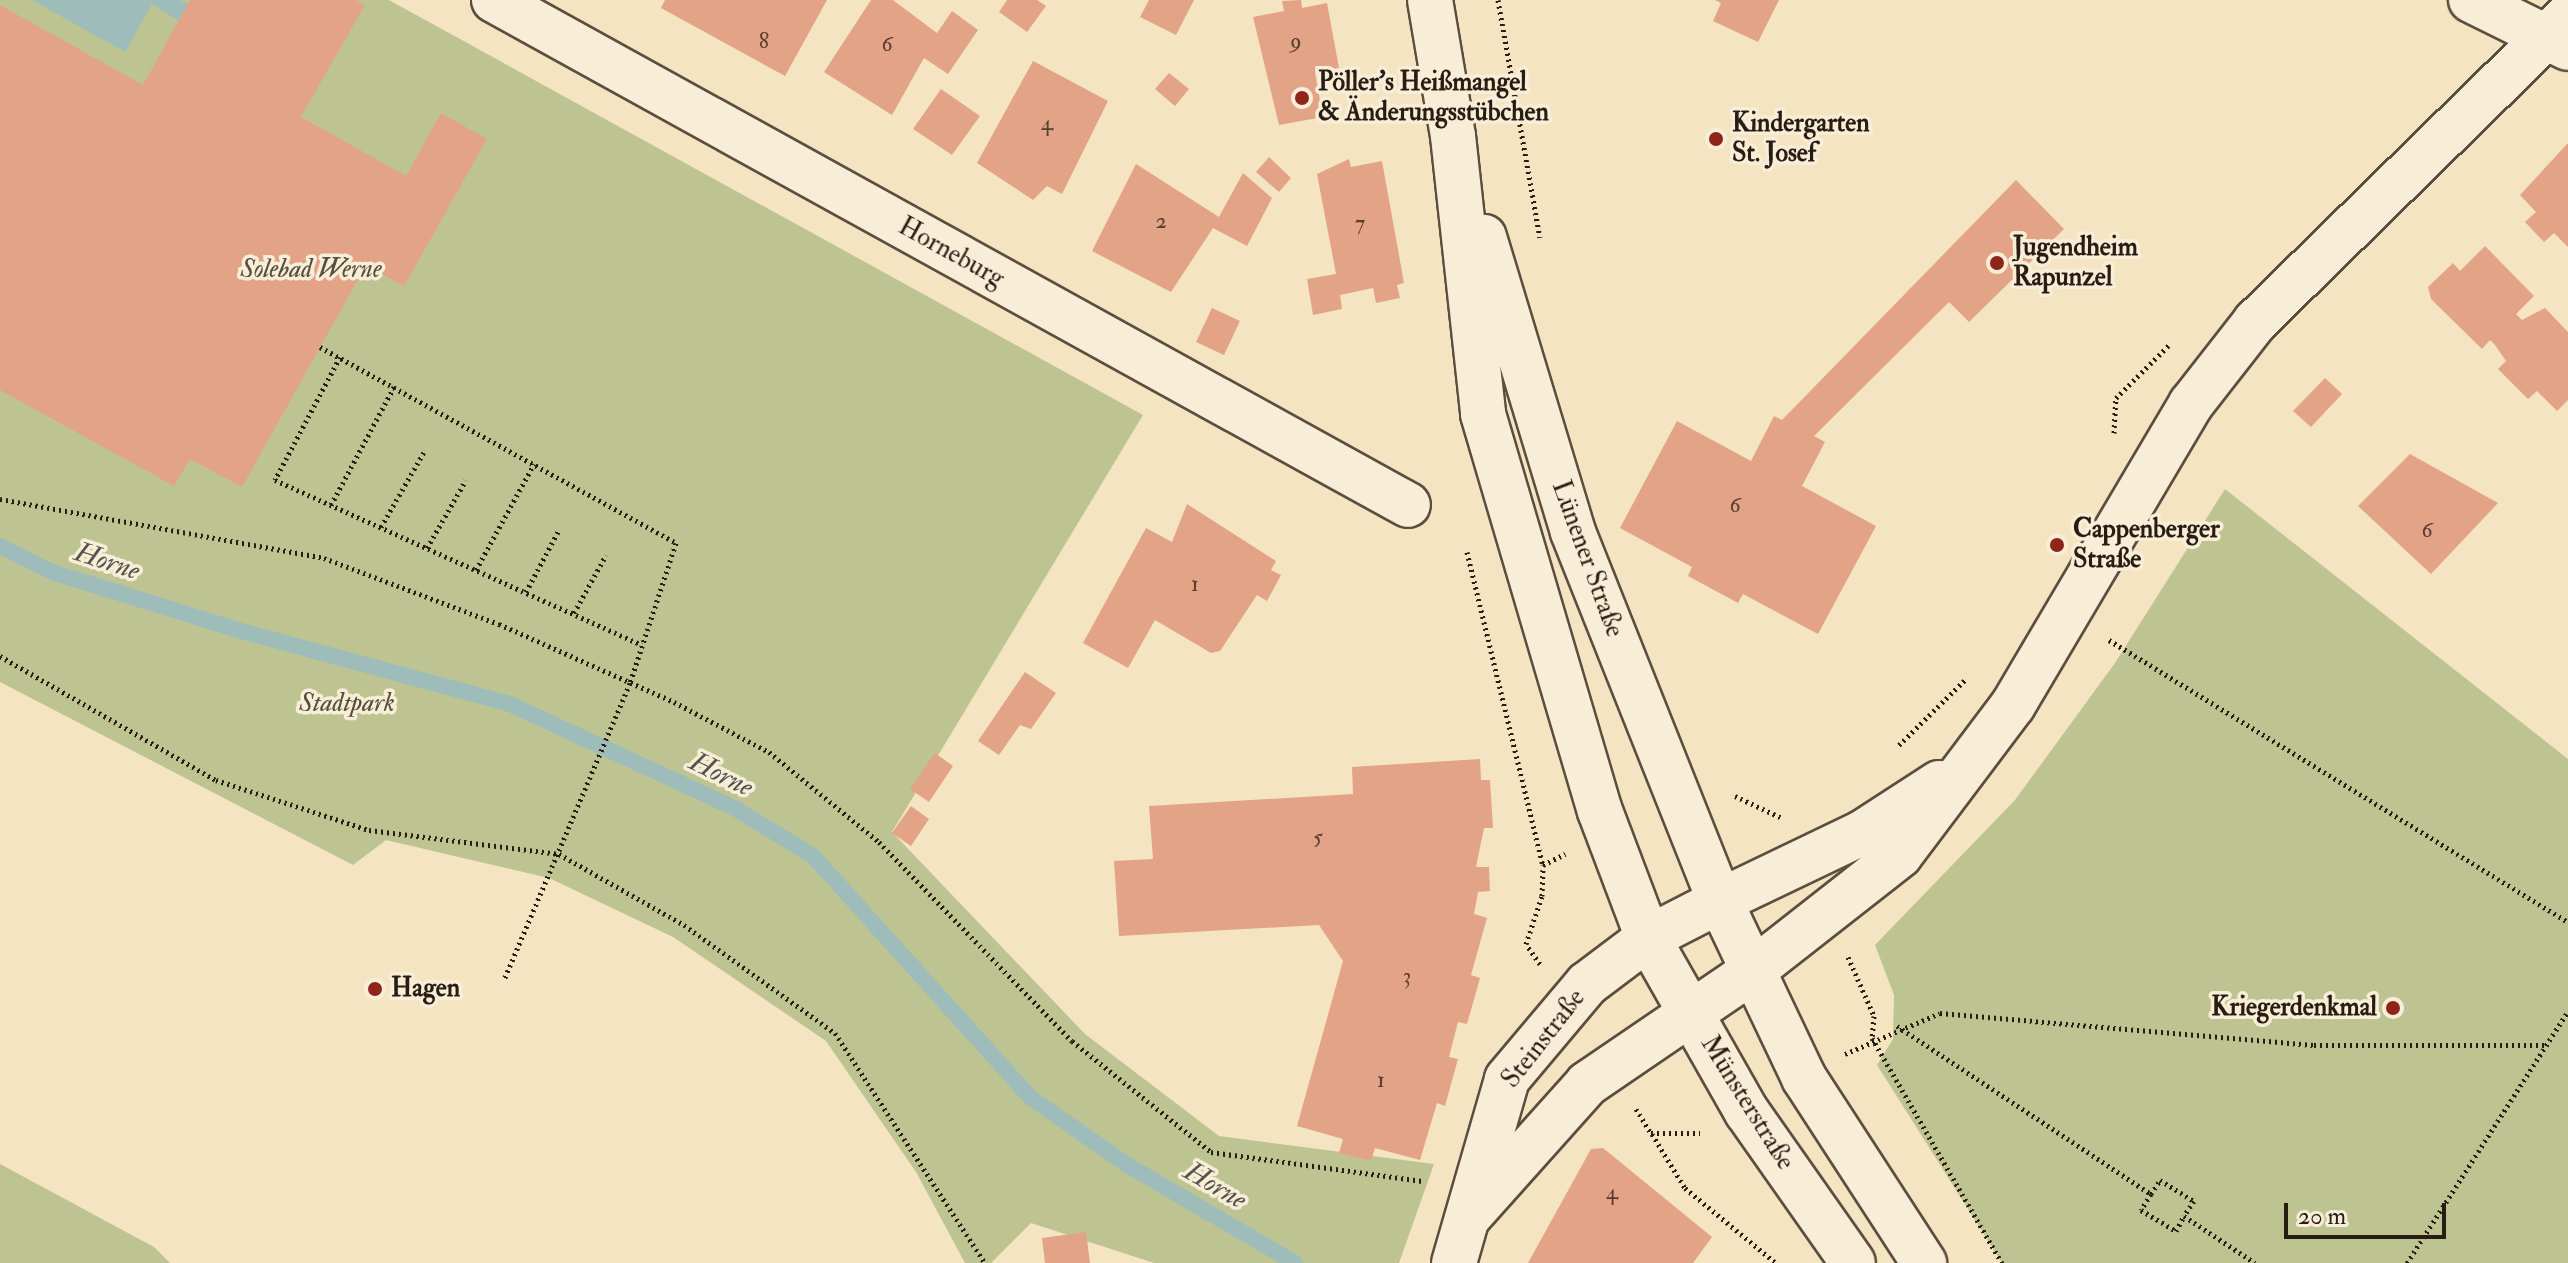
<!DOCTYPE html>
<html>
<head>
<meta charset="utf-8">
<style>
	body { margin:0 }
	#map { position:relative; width:2568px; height:1263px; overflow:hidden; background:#f5e4c2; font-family:"IM FELL Double Pica",serif }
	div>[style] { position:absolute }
	.green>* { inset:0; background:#bdc492 }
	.water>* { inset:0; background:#9ebdba }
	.stream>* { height:16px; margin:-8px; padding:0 8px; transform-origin:8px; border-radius:8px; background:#9ebdba }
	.building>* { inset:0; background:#e2a386 }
	.path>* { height:5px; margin-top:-2.5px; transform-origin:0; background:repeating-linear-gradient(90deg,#291c13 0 2px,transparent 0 6px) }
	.roads { filter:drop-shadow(2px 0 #5c4e3f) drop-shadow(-2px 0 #5c4e3f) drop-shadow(0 2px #5c4e3f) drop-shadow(0 -2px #5c4e3f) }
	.street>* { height:44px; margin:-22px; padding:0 22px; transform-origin:22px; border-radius:22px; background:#f8edd7 }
	.secondary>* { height:44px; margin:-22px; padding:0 22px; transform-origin:22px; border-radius:22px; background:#f8edd7 }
	.dots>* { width:22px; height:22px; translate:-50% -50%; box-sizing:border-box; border:4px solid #f8edd7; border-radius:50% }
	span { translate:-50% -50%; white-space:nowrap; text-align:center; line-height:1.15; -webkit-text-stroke:7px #f8edd7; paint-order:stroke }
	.number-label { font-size:22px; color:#573e30 }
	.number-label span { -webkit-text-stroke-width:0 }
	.poi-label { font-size:26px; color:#291c13; font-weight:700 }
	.left { translate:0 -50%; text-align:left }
	.right { translate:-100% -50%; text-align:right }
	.street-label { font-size:26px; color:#291c13 }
	.park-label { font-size:26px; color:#554e39; font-style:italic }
	.water-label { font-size:28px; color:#52544d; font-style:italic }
	.scale { position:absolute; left:2284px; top:1203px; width:162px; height:36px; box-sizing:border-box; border:4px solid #291c13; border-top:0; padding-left:10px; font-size:24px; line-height:28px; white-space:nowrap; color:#291c13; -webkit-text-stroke:6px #f8edd7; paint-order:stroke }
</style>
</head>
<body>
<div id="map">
	<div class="green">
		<i style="clip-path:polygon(0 0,389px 0,1143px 415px,892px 832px,1085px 1034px,1219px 1136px,1434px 1164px,1399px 1263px,1154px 1263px,1031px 1223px,991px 1263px,965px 1263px,916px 1172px,826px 1041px,673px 937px,549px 878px,386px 840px,353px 865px,0 682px)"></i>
		<i style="clip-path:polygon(2225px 489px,2568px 759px,2568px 1263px,2002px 1263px,1877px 1065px,1893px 1039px,1894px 995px,1875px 945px,2015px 800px,2115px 663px)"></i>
		<i style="clip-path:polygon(0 1164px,154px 1247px,170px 1263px,0 1263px)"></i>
	</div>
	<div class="water">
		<i style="clip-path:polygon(32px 0,180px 0,188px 4px,179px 21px,152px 4px,125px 52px)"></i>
	</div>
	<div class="stream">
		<i style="left:0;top:546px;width:58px;rotate:26.6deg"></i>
		<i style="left:52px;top:572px;width:202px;rotate:17.3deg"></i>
		<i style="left:245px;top:632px;width:275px;rotate:15.2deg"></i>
		<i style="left:510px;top:704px;width:249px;rotate:24.9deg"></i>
		<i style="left:736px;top:809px;width:90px;rotate:31.4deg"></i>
		<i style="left:813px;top:856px;width:326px;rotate:48deg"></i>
		<i style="left:1031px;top:1098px;width:119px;rotate:34.8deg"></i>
		<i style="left:1129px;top:1166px;width:192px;rotate:30.3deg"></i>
	</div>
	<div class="building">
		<i style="clip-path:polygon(190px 0,356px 0,365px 5px,301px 117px,406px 176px,441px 113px,487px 139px,404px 286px,366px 265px,242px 487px,190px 459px,174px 486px,0 390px,0 5px,143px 85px)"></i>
		<i style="clip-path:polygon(665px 0,827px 0,785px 76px,661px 8px)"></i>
		<i style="clip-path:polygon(871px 0,893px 0,937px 33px,952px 11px,978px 30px,948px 74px,924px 58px,892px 115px,824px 72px)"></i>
		<i style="clip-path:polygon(1007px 0,1037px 0,1046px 6px,1027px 32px,999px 12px)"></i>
		<i style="clip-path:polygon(1149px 0,1194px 0,1176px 35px,1140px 17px)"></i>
		<i style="clip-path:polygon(1301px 0,1302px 8px,1327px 3px,1339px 68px,1315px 72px,1323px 117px,1279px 125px,1253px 17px,1284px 11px,1282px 1px)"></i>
		<i style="clip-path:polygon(1715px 0,1779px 0,1758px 42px,1713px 21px,1721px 3px)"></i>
		<i style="clip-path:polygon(1033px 61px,1108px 101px,1062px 194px,1047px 186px,1033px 200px,977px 163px)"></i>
		<i style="clip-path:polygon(1169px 73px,1189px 89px,1175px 106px,1155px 89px)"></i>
		<i style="clip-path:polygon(941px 89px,980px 116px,952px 155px,913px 129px)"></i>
		<i style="clip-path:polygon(2568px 143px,2568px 247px,2554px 233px,2544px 242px,2525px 222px,2536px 212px,2520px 195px)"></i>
		<i style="clip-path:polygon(1269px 157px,1291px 178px,1279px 192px,1256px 172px)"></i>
		<i style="clip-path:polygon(1349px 159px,1351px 167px,1382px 161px,1404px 283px,1397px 285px,1400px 298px,1376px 303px,1373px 288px,1340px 295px,1342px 309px,1313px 315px,1307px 279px,1336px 274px,1317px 174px)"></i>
		<i style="clip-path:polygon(1136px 164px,1219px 217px,1243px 173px,1272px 198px,1247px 246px,1213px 228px,1171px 292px,1092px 251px)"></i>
		<i style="clip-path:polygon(2016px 180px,2064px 229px,1969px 322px,1949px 302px,1814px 436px,1825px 442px,1802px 486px,1876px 526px,1818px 634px,1743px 594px,1738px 603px,1688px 576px,1692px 567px,1620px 528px,1677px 421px,1751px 461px,1774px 416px,1782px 420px)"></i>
		<i style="clip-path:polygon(2485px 246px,2534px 296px,2516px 314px,2522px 320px,2545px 308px,2568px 332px,2568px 400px,2557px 411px,2537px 391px,2528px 399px,2498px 369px,2506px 361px,2495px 345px,2490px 340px,2482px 349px,2431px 299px,2428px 287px,2453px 263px,2460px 271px)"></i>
		<i style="clip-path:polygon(1212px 308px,1240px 321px,1224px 355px,1196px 342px)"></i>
		<i style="clip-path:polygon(2325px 378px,2342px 394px,2311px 427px,2293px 411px)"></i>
		<i style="clip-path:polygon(2410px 454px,2498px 503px,2431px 574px,2358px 506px)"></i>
		<i style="clip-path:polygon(1187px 504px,1276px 561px,1271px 570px,1281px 575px,1267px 601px,1257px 595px,1220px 651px,1211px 653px,1155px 620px,1128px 668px,1083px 643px,1146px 528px,1172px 542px)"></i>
		<i style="clip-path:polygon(1025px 672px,1056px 693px,1031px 729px,1020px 725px,999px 755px,978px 741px)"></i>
		<i style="clip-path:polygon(935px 753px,953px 766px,929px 802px,910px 789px)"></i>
		<i style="clip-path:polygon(1480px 759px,1481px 780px,1490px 780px,1493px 828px,1484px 828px,1476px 867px,1489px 867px,1490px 891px,1478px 892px,1474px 914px,1487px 918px,1471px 975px,1480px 978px,1467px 1024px,1458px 1022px,1449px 1057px,1458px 1059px,1445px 1106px,1437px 1103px,1420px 1160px,1375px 1148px,1371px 1161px,1339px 1153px,1343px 1139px,1297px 1126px,1343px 961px,1319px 925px,1119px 936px,1114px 861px,1153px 859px,1149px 806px,1353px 794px,1352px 767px)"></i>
		<i style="clip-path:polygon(911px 806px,929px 819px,911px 846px,892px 833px)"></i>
		<i style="clip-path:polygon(1603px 1148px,1712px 1237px,1693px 1263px,1528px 1263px,1591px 1149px)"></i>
		<i style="clip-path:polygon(1086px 1232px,1090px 1263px,1045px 1263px,1042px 1238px)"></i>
	</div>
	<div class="path">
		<i style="left:1498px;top:0;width:241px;rotate:80deg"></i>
		<i style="left:320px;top:347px;width:406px;rotate:28.8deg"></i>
		<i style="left:676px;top:543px;width:147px;rotate:108.2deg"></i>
		<i style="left:630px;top:683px;width:323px;rotate:113deg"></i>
		<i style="left:340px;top:357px;width:139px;rotate:117.9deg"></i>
		<i style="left:275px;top:480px;width:402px;rotate:24.2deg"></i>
		<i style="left:2114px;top:433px;width:35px;rotate:-87deg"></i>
		<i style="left:2116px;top:398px;width:75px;rotate:-45deg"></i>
		<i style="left:0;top:499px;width:329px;rotate:10.3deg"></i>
		<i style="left:324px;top:558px;width:187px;rotate:20.7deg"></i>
		<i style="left:499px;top:624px;width:192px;rotate:24deg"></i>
		<i style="left:674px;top:702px;width:107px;rotate:27.8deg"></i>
		<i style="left:769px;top:752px;width:142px;rotate:39.3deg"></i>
		<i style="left:879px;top:842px;width:277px;rotate:45.9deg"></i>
		<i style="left:1072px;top:1041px;width:178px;rotate:38.6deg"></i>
		<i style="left:1211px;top:1152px;width:215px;rotate:7.8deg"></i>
		<i style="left:331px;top:505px;width:134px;rotate:-61.9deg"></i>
		<i style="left:381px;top:527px;width:86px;rotate:-60.2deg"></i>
		<i style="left:427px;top:548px;width:78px;rotate:-60.2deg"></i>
		<i style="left:1467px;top:552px;width:322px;rotate:76.4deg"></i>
		<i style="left:476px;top:570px;width:121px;rotate:-61.3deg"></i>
		<i style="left:526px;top:592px;width:70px;rotate:-62deg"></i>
		<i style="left:574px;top:613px;width:66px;rotate:-61.1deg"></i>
		<i style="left:2109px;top:640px;width:539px;rotate:31.57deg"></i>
		<i style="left:0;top:656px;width:249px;rotate:29.9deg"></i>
		<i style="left:216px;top:780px;width:161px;rotate:18.1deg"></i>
		<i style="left:369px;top:830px;width:192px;rotate:7.2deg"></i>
		<i style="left:559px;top:854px;width:144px;rotate:29.6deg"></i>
		<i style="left:684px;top:925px;width:186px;rotate:35.6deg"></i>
		<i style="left:835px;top:1033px;width:275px;rotate:56.9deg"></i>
		<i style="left:1899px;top:745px;width:94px;rotate:-44.6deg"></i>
		<i style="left:1735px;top:796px;width:50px;rotate:25deg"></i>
		<i style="left:1848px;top:957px;width:64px;rotate:66.2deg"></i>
		<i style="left:1874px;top:1016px;width:22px;rotate:95deg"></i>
		<i style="left:1872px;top:1038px;width:260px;rotate:60deg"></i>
		<i style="left:1540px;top:964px;width:24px;rotate:-125deg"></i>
		<i style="left:1526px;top:944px;width:51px;rotate:-71.6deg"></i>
		<i style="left:1542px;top:896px;width:31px;rotate:-88deg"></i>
		<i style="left:1543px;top:865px;width:25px;rotate:-27deg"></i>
		<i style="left:1897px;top:1026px;width:305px;rotate:33.5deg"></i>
		<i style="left:2151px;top:1194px;width:17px;rotate:-57deg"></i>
		<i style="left:2160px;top:1180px;width:40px;rotate:32deg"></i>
		<i style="left:2194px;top:1201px;width:18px;rotate:124deg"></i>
		<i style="left:2184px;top:1216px;width:85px;rotate:33.5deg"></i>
		<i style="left:1845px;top:1054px;width:103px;rotate:-23.3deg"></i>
		<i style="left:1940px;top:1013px;width:375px;rotate:4.9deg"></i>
		<i style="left:2314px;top:1045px;width:232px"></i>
		<i style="left:1636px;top:1109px;width:28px;rotate:58deg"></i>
		<i style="left:1651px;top:1133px;width:49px"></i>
		<i style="left:1652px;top:1134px;width:63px;rotate:58.6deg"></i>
		<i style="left:1685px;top:1188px;width:118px;rotate:39.5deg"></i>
		<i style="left:2151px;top:1194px;width:19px;rotate:122deg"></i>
		<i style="left:2141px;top:1210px;width:41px;rotate:31deg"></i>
		<i style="left:2176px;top:1231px;width:17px;rotate:-62deg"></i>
		<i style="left:2407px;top:1263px;width:299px;rotate:-57.4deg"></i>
	</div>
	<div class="roads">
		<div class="street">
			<i style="left:494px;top:0;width:1044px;rotate:28.92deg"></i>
			<i style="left:2471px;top:0;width:108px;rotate:26.3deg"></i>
			<i style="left:1720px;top:901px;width:157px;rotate:-25.6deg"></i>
			<i style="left:1862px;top:833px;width:92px;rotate:-33deg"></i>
			<i style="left:1751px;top:972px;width:189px;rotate:-38.1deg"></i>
			<i style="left:1900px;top:855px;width:188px;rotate:-53deg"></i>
			<i style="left:2013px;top:705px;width:350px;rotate:-59.4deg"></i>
			<i style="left:2191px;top:404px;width:104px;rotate:-52deg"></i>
			<i style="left:2255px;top:322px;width:438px;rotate:-44.4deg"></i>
		</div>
		<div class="secondary">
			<i style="left:1430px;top:0;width:138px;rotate:80.4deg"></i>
			<i style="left:1453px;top:136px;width:280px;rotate:83.8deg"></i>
			<i style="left:1483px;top:414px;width:414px;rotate:73.6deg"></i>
			<i style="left:1600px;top:811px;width:136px;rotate:69.3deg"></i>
			<i style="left:1648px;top:938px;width:200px;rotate:60.4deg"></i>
			<i style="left:1747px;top:1112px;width:184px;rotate:54.9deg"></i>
			<i style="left:1484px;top:237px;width:308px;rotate:73.2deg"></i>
			<i style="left:1573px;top:532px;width:397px;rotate:68.3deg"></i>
			<i style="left:1720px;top:901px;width:196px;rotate:64.6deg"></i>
			<i style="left:1804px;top:1078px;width:221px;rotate:57deg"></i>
			<i style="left:1470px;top:1215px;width:176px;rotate:-48.2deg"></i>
			<i style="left:1587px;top:1084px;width:199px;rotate:-34.3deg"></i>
			<i style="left:1454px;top:1263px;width:191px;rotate:-73.9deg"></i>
			<i style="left:1507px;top:1079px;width:124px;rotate:-49.9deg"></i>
			<i style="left:1587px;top:984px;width:76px;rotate:-37deg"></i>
			<i style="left:1648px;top:938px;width:81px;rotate:-27.2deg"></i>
		</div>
	</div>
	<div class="dots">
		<i style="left:1302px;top:98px;background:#8f2418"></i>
		<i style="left:1716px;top:139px;background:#8f2418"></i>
		<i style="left:1997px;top:263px;background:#8f2418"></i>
		<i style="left:2057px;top:545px;background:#8f2418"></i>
		<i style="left:375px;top:989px;background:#8f2418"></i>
		<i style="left:2393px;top:1008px;background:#8f2418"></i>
	</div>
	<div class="number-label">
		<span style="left:764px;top:42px">8</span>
		<span style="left:1296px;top:42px">9</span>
		<span style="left:887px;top:45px">6</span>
		<span style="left:1047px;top:124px">4</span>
		<span style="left:1161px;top:222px">2</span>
		<span style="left:1360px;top:224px">7</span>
		<span style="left:1735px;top:506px">6</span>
		<span style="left:2427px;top:531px">6</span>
		<span style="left:1195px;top:585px">1</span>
		<span style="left:1318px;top:838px">5</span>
		<span style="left:1407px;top:977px">3</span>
		<span style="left:1381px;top:1081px">1</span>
		<span style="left:1612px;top:1193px">4</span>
	</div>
	<div class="poi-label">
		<span class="left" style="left:1318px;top:98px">Pöller's Heißmangel<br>&amp; Änderungsstübchen</span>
		<span class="left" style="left:1732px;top:139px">Kindergarten<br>St. Josef</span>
		<span class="left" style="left:2013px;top:263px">Jugendheim<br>Rapunzel</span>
		<span class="left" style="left:2073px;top:545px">Cappenberger<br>Straße</span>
		<span class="left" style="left:391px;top:989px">Hagen</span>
		<span class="right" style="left:2377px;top:1008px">Kriegerdenkmal</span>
	</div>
	<div class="street-label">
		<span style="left:951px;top:253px;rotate:29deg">Horneburg</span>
		<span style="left:1587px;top:559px;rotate:70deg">Lünener Straße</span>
		<span style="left:1544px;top:1039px;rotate:-52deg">Steinstraße</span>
		<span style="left:1747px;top:1103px;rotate:58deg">Münsterstraße</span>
	</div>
	<div class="park-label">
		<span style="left:311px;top:270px">Solebad Werne</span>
		<span style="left:347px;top:704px">Stadtpark</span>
	</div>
	<div class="water-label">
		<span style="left:107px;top:562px;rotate:18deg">Horne</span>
		<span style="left:721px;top:775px;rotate:26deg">Horne</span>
		<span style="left:1215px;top:1186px;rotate:30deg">Horne</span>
	</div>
	<div class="scale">20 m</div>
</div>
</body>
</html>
